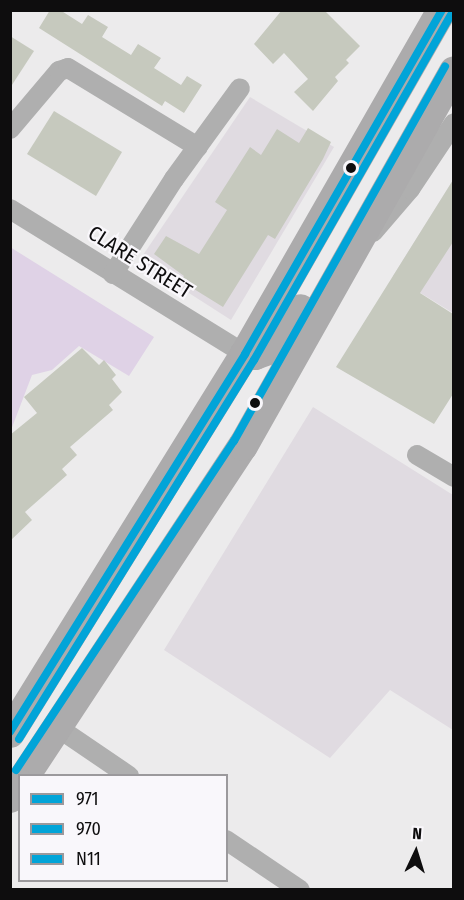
<!DOCTYPE html>
<html>
<head>
<meta charset="utf-8">
<style>
	body { margin:0 }
	#map { position:relative; width:464px; height:900px; overflow:hidden; background:#ecebec; font-family:"Fira Sans Condensed",sans-serif }
	div>[style] { position:absolute }
	.built>* { inset:0; background:#e0dbe1 }
	.green>* { inset:0; background:#dfd2e6 }
	.building>* { inset:0; background:#c6c9be }
	.minor>* { height:20px; margin:-10px; padding:0 10px; transform-origin:10px; border-radius:10px; background:#afafaf }
	.highway>* { height:30px; margin:-15px; padding:0 15px; transform-origin:15px; border-radius:15px; background:#acabac }
	.bus-1>* { height:8px; margin:-4px; padding:0 4px; transform-origin:4px; border-radius:4px; background:#01a4d8 }
	.bus-2>* { height:8px; margin:-4px; padding:0 4px; transform-origin:4px; border-radius:4px; background:#01a4d8 }
	.bus-3>* { height:8px; margin:-4px; padding:0 4px; transform-origin:4px; border-radius:4px; background:#01a4d8 }
	.dots>* { width:16px; height:16px; translate:-50% -50%; box-sizing:border-box; border:3px solid #f9f7fb; border-radius:50% }
	span { translate:-50% -50%; white-space:nowrap; text-align:center; line-height:1.15; -webkit-text-stroke:4.5px #f9f7fb; paint-order:stroke }
	.street-label { font-size:21px; color:#0e0d0e }
	.frame { position:absolute; inset:0; border:12px solid #0e0d0e; pointer-events:none }
	.legend { position:absolute; left:18px; top:774px; width:210px; height:108px; box-sizing:border-box; background:#f9f7fb; border:2px solid #9b999c; margin:0; padding:8px 10px; list-style:none; font-size:18px; color:#0e0d0e }
	.legend li { display:flex; align-items:center; gap:12px; height:30px }
	.legend b { width:30px; border:2px solid #9b999c }
	.north { position:absolute; left:386px; top:822px; width:60px; height:60px; -webkit-text-stroke:4px #f9f7fb; paint-order:stroke; rotate:4deg; font-size:16px; font-weight:700; line-height:24px; text-align:center; color:#0e0d0e }
	.north::after { content:''; display:block; margin:auto; width:21px; height:27px; background:#0e0d0e; clip-path:polygon(50% 0,100% 100%,50% 72%,0 100%) }
</style>
</head>
<body>
<div id="map">
	<div class="built">
		<i style="clip-path:polygon(250px 97px,334px 147px,231px 320px,139px 261px)"></i>
		<i style="clip-path:polygon(453px 180px,453px 313px,393px 276px)"></i>
		<i style="clip-path:polygon(313px 407px,453px 495px,453px 730px,390px 690px,330px 758px,164px 650px)"></i>
	</div>
	<div class="green">
		<i style="clip-path:polygon(10px 247px,154px 337px,129px 376px,79px 346px,52px 370px,32px 375px,11px 430px)"></i>
	</div>
	<div class="building">
		<i style="clip-path:polygon(50px 10px,60px 10px,82px 24px,88px 15px,108px 27px,102px 37px,131px 55px,138px 44px,161px 58px,154px 68px,181px 85px,187px 76px,202px 85px,184px 113px,165px 101px,162px 106px,39px 28px)"></i>
		<i style="clip-path:polygon(282px 10px,324px 10px,360px 46px,346px 60px,349px 63px,335px 77px,338px 81px,313px 111px,294px 92px,308px 79px,284px 53px,273px 64px,254px 44px)"></i>
		<i style="clip-path:polygon(10px 36px,34px 51px,10px 88px)"></i>
		<i style="clip-path:polygon(54px 111px,122px 152px,96px 196px,27px 154px)"></i>
		<i style="clip-path:polygon(308px 128px,331px 142px,323px 159px,275px 239px,268px 235px,223px 307px,181px 281px,184px 276px,154px 254px,166px 236px,199px 254px,227px 210px,215px 202px,250px 147px,261px 155px,277px 129px,299px 143px)"></i>
		<i style="clip-path:polygon(453px 180px,453px 242px,420px 293px,453px 314px,453px 394px,434px 424px,336px 367px)"></i>
		<i style="clip-path:polygon(82px 348px,99px 365px,104px 360px,116px 375px,112px 379px,122px 392px,109px 405px,113px 410px,70px 447px,77px 455px,62px 469px,67px 475px,25px 512px,32px 520px,10px 541px,10px 435px,37px 413px,24px 397px)"></i>
	</div>
	<div class="minor">
		<i style="left:10px;top:129px;width:76px;rotate:-49.8deg"></i>
		<i style="left:59px;top:71px;width:9px;rotate:-18deg"></i>
		<i style="left:68px;top:68px;width:152px;rotate:31.3deg"></i>
		<i style="left:10px;top:209px;width:276px;rotate:31.7deg"></i>
		<i style="left:373px;top:232px;width:57px;rotate:-49.3deg"></i>
		<i style="left:410px;top:189px;width:79px;rotate:-56.3deg"></i>
		<i style="left:113px;top:274px;width:113px;rotate:-57.3deg"></i>
		<i style="left:174px;top:179px;width:112px;rotate:-54deg"></i>
		<i style="left:417px;top:455px;width:43px;rotate:30.7deg"></i>
		<i style="left:57px;top:727px;width:87px;rotate:34.2deg"></i>
		<i style="left:226px;top:840px;width:89px;rotate:34deg"></i>
	</div>
	<div class="highway">
		<i style="left:245px;top:354px;width:10px;rotate:6deg"></i>
		<i style="left:255px;top:355px;width:20px;rotate:-20deg"></i>
		<i style="left:274px;top:348px;width:47px;rotate:-55.3deg"></i>
		<i style="left:10px;top:733px;width:446px;rotate:-58.2deg"></i>
		<i style="left:245px;top:354px;width:396px;rotate:-60.2deg"></i>
		<i style="left:25px;top:776px;width:396px;rotate:-56.6deg"></i>
		<i style="left:243px;top:446px;width:430px;rotate:-60.6deg"></i>
		<i style="left:10px;top:798px;width:17px;rotate:-54deg"></i>
	</div>
	<div class="bus-1">
		<i style="left:10px;top:732px;width:445px;rotate:-58.1deg"></i>
		<i style="left:245px;top:354px;width:396px;rotate:-60.2deg"></i>
	</div>
	<div class="bus-2">
		<i style="left:19px;top:739px;width:446px;rotate:-58.2deg"></i>
		<i style="left:254px;top:360px;width:397px;rotate:-60.3deg"></i>
	</div>
	<div class="bus-3">
		<i style="left:16px;top:770px;width:395px;rotate:-56.5deg"></i>
		<i style="left:234px;top:441px;width:430px;rotate:-60.6deg"></i>
	</div>
	<div class="dots">
		<i style="left:351px;top:168px;background:#0e0d0e"></i>
		<i style="left:255px;top:403px;background:#0e0d0e"></i>
	</div>
	<div class="street-label">
		<span style="left:140px;top:262px;rotate:32deg">CLARE STREET</span>
	</div>
	<div class="frame"></div>
	<ul class="legend">
	<li><b style="height:8px;background:#01a4d8"></b>971</li>
	<li><b style="height:8px;background:#01a4d8"></b>970</li>
	<li><b style="height:8px;background:#01a4d8"></b>N11</li>
	</ul>
	<div class="north">N</div>
</div>
</body>
</html>
